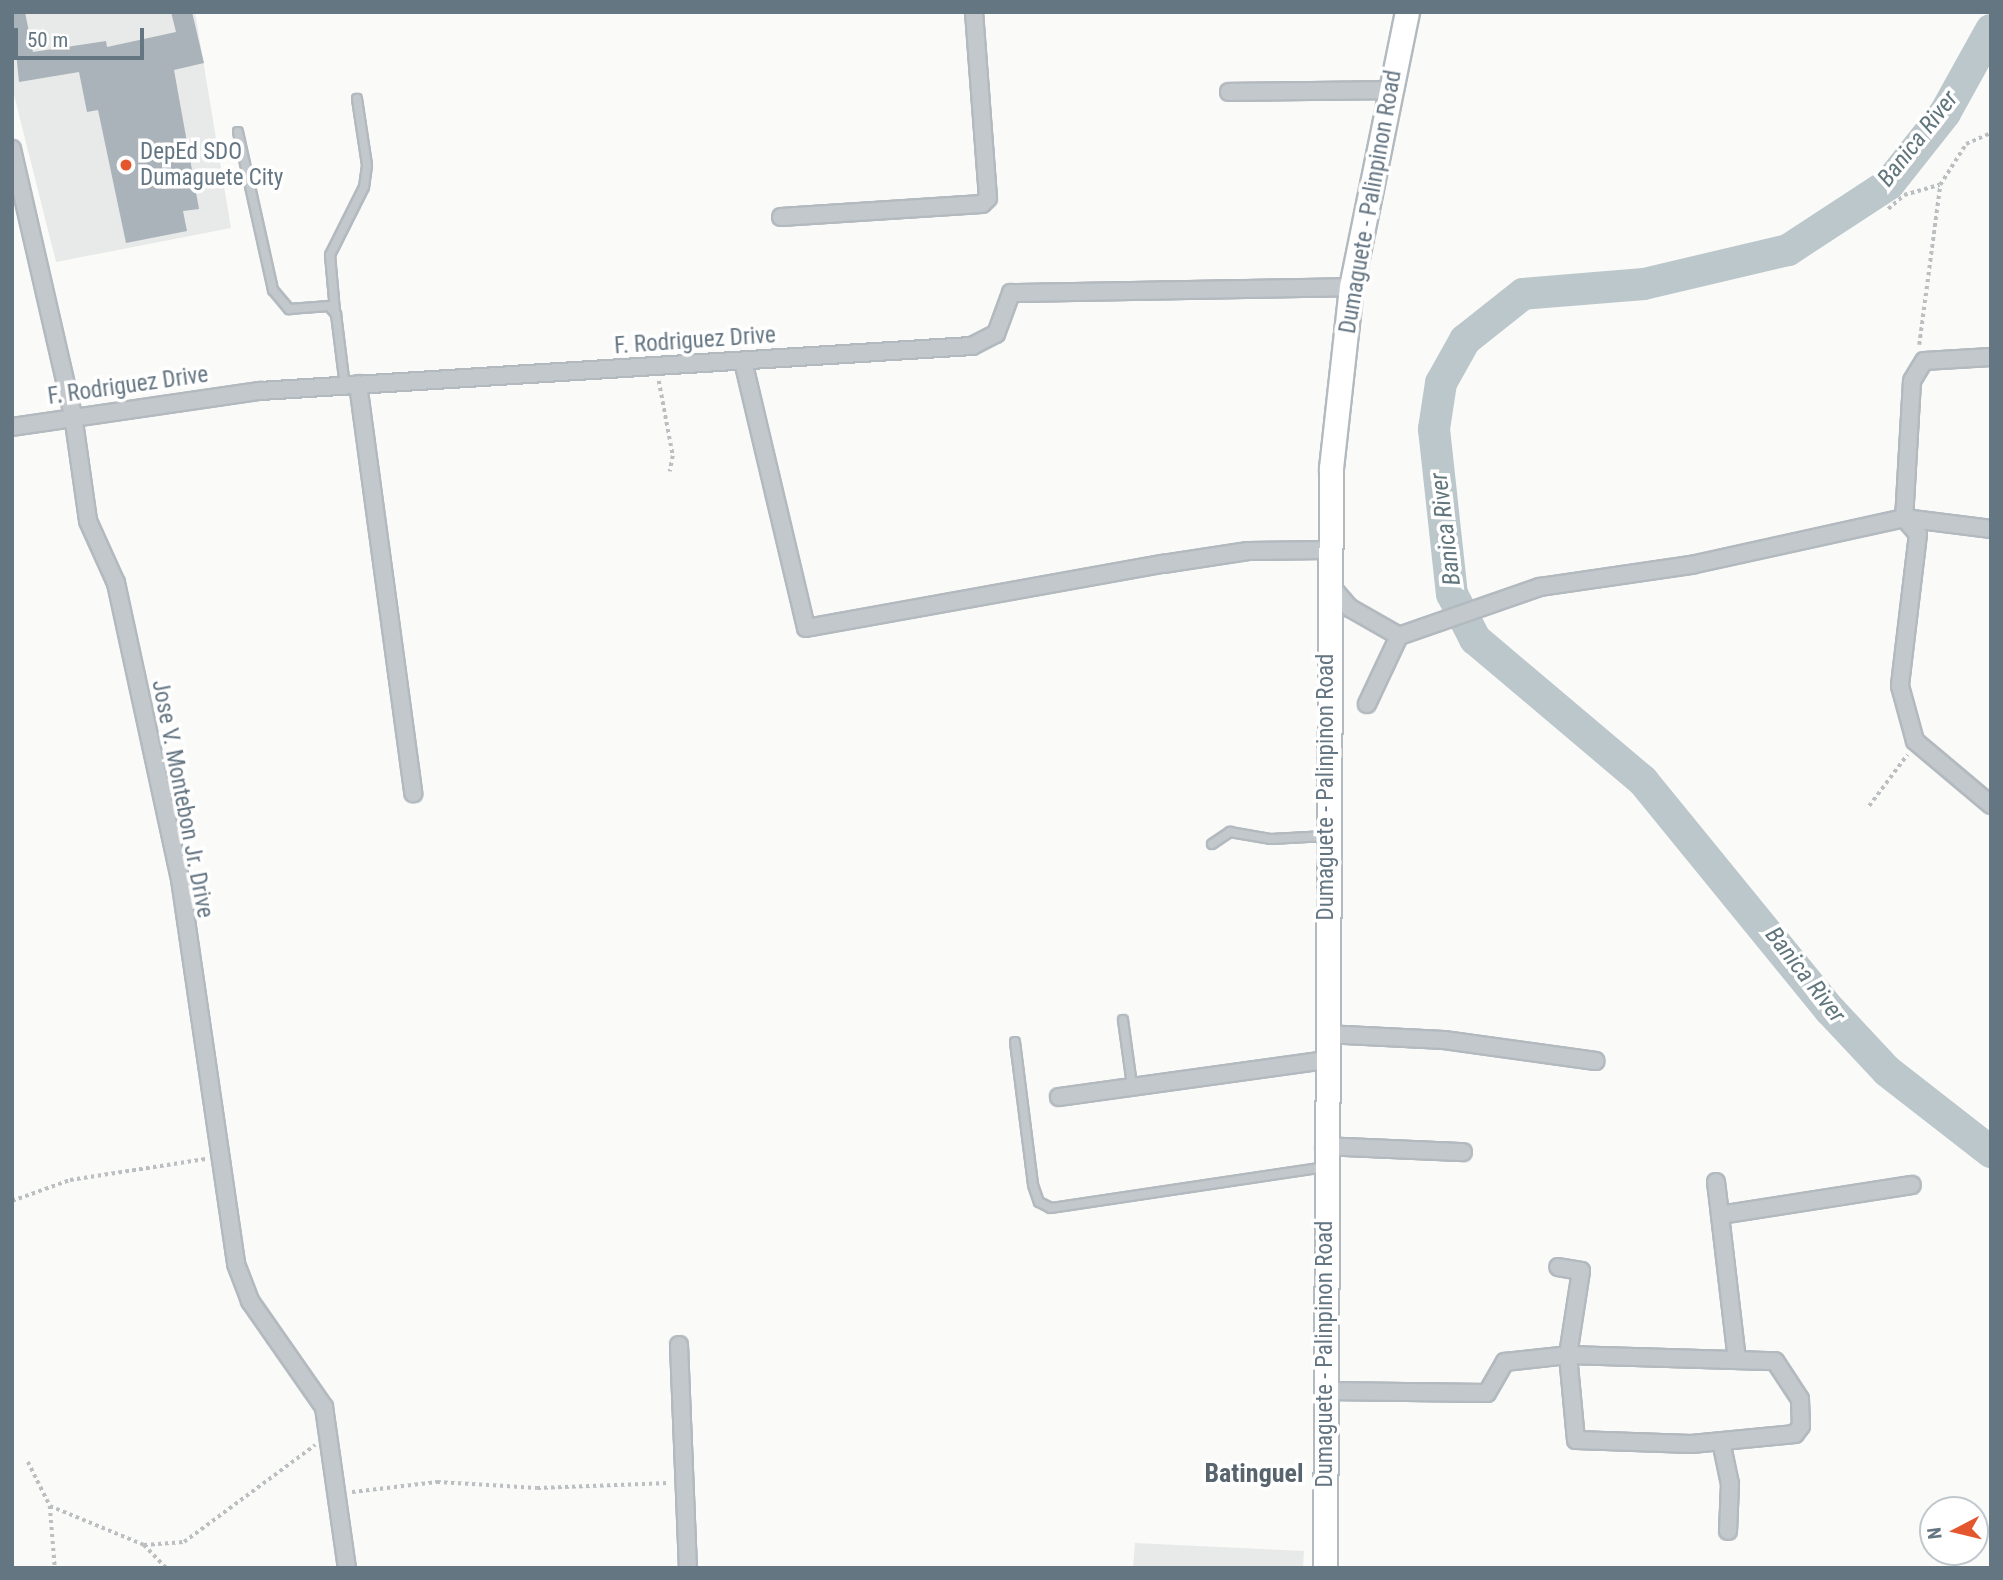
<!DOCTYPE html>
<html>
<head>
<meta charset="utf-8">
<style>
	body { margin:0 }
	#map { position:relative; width:2003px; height:1580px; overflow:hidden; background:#fafaf8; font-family:"Roboto Condensed",sans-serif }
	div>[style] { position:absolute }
	.built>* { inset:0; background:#e8e9e9 }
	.river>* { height:32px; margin:-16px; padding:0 16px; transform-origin:16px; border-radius:16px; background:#bbc7cb }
	.building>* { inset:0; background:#aab3b9 }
	.path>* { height:3.5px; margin-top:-1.75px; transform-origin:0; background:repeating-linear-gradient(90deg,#bbbfc2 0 3.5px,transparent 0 7px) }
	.roads { filter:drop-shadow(2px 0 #b3babf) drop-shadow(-2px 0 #b3babf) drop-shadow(0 2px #b3babf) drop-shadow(0 -2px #b3babf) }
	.lane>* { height:8px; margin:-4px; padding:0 4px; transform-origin:4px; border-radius:4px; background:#c3c8cc }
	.street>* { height:16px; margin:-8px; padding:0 8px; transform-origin:8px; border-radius:8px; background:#c3c8cc }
	.secondary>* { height:23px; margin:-11.5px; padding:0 11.5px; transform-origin:11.5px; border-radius:11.5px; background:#fff }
	.dots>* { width:19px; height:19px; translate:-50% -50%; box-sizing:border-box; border:4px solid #fff; border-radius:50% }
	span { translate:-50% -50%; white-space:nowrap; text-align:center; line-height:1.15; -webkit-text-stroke:7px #fff; paint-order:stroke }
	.poi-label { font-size:23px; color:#657683 }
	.left { translate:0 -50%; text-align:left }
	.street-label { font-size:23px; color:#657683 }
	.water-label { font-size:24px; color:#60757c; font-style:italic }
	.quarter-label { font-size:26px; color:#57646e; font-weight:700 }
	.frame { position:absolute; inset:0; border:14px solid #657683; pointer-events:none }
	.north { position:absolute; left:1919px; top:1496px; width:70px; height:70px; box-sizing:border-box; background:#fff; border:2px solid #c1c8cd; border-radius:50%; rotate:263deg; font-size:19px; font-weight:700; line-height:28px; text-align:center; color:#657683 }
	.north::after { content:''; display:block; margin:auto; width:24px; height:32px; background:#e4572e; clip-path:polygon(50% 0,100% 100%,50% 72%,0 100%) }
	.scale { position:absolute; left:14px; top:28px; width:130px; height:32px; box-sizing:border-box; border:4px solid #657683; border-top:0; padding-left:9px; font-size:21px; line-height:24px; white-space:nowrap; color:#657683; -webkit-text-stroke:5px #fff; paint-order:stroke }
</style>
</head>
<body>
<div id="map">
	<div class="built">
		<i style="clip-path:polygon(12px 12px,195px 12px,231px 228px,56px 262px,12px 87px)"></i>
		<i style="clip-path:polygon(1135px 1543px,1304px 1551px,1303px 1568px,1133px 1568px)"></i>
	</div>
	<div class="river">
		<i style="left:1991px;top:30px;width:95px;rotate:119deg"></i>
		<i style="left:1945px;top:113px;width:90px;rotate:128.3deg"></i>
		<i style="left:1889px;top:184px;width:121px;rotate:146.8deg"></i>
		<i style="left:1788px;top:250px;width:148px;rotate:166.7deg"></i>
		<i style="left:1644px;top:284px;width:121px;rotate:175.3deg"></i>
		<i style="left:1523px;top:294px;width:74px;rotate:141.6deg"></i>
		<i style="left:1465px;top:340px;width:49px;rotate:119.2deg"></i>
		<i style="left:1441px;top:383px;width:47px;rotate:98.7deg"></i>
		<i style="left:1434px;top:429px;width:166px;rotate:83.8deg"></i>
		<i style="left:1452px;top:594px;width:51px;rotate:62.9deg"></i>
		<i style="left:1475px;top:639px;width:220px;rotate:40.2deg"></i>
		<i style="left:1643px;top:781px;width:296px;rotate:50.8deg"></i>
		<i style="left:1830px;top:1010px;width:83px;rotate:46.9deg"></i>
		<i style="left:1887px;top:1071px;width:132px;rotate:37.9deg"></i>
	</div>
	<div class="building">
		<i style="clip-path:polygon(12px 12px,25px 12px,33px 52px,106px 41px,107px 47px,176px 32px,171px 12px,192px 12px,204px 63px,174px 70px,199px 209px,183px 211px,187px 231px,126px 243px,98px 110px,87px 112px,79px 72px,19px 82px)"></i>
	</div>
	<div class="path">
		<i style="left:1888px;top:209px;width:21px;rotate:-41deg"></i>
		<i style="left:1904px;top:195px;width:37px;rotate:-16deg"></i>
		<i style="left:1919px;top:345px;width:161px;rotate:-82.5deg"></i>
		<i style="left:1940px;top:185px;width:49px;rotate:-57.6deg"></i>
		<i style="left:1966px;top:144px;width:27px;rotate:-24deg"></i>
		<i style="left:659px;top:381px;width:76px;rotate:79.4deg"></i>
		<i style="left:673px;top:456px;width:16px;rotate:101deg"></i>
		<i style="left:1869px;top:806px;width:64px;rotate:-53.3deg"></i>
		<i style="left:12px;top:1201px;width:62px;rotate:-19.9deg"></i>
		<i style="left:70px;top:1180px;width:137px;rotate:-8.8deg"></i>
		<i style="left:28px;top:1462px;width:49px;rotate:63.4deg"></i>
		<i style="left:50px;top:1506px;width:62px;rotate:85.4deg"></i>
		<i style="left:352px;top:1492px;width:86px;rotate:-6.7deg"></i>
		<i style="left:437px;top:1482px;width:100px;rotate:3.4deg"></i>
		<i style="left:537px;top:1488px;width:132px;rotate:-2.2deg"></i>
		<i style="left:50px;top:1506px;width:102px;rotate:22.5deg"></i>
		<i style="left:144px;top:1545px;width:40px;rotate:-4.3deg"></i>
		<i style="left:184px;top:1542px;width:163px;rotate:-36.5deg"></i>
		<i style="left:144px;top:1545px;width:32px;rotate:46deg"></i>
	</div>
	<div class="roads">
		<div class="lane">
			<i style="left:238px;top:132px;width:162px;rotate:77.5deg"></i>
			<i style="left:273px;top:290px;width:25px;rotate:50deg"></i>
			<i style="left:289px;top:309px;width:40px;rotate:-4.3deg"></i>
			<i style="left:329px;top:306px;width:11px;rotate:49deg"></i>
			<i style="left:336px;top:314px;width:73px;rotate:82.9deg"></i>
			<i style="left:335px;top:311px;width:56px;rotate:-95.1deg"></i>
			<i style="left:330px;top:255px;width:76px;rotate:-63.4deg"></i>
			<i style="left:364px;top:187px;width:22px;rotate:-82deg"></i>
			<i style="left:367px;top:165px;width:67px;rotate:-98.6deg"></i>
			<i style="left:1212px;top:844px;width:22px;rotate:-34deg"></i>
			<i style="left:1230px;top:832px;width:42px;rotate:9.7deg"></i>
			<i style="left:1271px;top:839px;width:55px;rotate:-3.1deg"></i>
			<i style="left:1123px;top:1020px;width:66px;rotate:82.1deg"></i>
			<i style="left:1015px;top:1042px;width:144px;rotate:82.8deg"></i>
			<i style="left:1033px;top:1185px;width:18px;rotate:71deg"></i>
			<i style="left:1039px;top:1202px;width:13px;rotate:27deg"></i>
			<i style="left:1051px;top:1208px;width:276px;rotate:-8.5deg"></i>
		</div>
		<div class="street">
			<i style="left:1229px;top:92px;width:162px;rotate:-0.7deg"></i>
			<i style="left:12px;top:149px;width:273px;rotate:77.1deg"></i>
			<i style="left:73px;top:415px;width:107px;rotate:81.9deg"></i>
			<i style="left:88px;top:521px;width:68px;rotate:65.7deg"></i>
			<i style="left:116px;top:583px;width:303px;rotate:77.8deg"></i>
			<i style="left:180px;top:879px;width:389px;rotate:81.7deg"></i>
			<i style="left:236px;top:1264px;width:40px;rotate:69deg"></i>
			<i style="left:250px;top:1301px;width:129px;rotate:55.1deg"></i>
			<i style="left:324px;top:1407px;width:163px;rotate:81.9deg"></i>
			<i style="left:781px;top:217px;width:201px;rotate:-3.7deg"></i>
			<i style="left:982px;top:204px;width:8px;rotate:-45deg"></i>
			<i style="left:988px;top:198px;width:187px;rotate:-94.3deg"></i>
			<i style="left:1991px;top:357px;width:67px;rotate:176.6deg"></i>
			<i style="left:1924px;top:361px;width:23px;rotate:121deg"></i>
			<i style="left:1912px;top:381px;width:137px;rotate:93.3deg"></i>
			<i style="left:1904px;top:518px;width:21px;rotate:49deg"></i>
			<i style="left:1918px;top:534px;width:153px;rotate:96.8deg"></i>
			<i style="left:1900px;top:686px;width:57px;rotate:74.7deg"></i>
			<i style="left:1915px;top:741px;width:99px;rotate:40.1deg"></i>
			<i style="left:743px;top:361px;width:274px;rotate:76.7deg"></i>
			<i style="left:806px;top:628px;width:363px;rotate:-10.2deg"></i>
			<i style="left:1163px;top:564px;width:86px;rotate:-8.7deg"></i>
			<i style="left:1248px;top:551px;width:81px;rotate:-0.7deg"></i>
			<i style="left:358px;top:384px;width:413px;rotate:82.3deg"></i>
			<i style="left:12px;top:427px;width:251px;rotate:-8.3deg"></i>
			<i style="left:260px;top:391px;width:713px;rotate:-3.62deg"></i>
			<i style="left:972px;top:346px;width:27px;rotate:-27deg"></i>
			<i style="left:996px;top:334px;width:44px;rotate:-69.9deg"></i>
			<i style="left:1011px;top:293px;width:340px;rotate:-1deg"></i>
			<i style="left:1329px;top:584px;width:32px;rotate:49deg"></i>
			<i style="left:1350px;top:608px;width:56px;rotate:29.7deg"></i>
			<i style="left:1367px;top:704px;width:75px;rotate:-64.8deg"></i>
			<i style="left:1399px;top:636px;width:149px;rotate:-19.2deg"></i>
			<i style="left:1540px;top:587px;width:153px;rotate:-8.3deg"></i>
			<i style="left:1691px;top:565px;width:218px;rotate:-12.4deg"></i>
			<i style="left:1904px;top:518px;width:88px;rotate:7.2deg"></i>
			<i style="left:1325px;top:1034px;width:119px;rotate:2.9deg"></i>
			<i style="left:1444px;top:1040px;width:153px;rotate:7.9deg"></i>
			<i style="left:1059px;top:1097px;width:268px;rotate:-7.9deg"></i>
			<i style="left:1324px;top:1146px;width:139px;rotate:2.5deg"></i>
			<i style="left:1716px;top:1182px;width:33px;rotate:83deg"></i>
			<i style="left:679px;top:1345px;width:223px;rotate:87.7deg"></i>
			<i style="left:1737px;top:1360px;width:146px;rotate:-96.7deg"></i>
			<i style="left:1720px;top:1215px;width:194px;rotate:-8.9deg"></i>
			<i style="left:1325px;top:1391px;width:162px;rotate:0.7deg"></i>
			<i style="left:1487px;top:1393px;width:36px;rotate:-60deg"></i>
			<i style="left:1505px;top:1362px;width:63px;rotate:-6.3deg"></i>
			<i style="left:1568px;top:1355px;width:207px;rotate:1.7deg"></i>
			<i style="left:1775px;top:1361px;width:45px;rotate:56.7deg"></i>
			<i style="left:1800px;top:1399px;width:27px;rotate:88deg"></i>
			<i style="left:1801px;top:1426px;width:10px;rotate:127deg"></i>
			<i style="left:1795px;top:1434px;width:104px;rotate:174.5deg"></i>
			<i style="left:1691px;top:1444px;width:115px;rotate:-178deg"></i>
			<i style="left:1576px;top:1440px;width:85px;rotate:-95.4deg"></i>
			<i style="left:1568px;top:1355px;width:85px;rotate:-81.2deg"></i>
			<i style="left:1581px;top:1271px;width:23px;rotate:-170deg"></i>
			<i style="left:1721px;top:1441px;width:44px;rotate:78.2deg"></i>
			<i style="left:1730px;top:1484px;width:47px;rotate:92.4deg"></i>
		</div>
		<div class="secondary">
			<i style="left:1325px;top:1568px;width:1100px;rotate:-89.69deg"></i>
			<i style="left:1331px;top:468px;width:182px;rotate:-83.7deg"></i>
			<i style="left:1351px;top:287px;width:281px;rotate:-78.5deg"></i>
		</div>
	</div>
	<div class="dots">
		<i style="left:126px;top:165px;background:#e4572e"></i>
	</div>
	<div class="poi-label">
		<span class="left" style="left:140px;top:165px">DepEd SDO<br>Dumaguete City</span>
	</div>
	<div class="street-label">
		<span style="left:1371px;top:202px;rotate:-80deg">Dumaguete - Palinpinon Road</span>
		<span style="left:695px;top:341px;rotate:-4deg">F. Rodriguez Drive</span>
		<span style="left:128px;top:386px;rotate:-8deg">F. Rodriguez Drive</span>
		<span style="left:1326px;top:787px;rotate:-90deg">Dumaguete - Palinpinon Road</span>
		<span style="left:182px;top:799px;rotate:79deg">Jose V. Montebon Jr. Drive</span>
		<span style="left:1325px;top:1354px;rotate:-90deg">Dumaguete - Palinpinon Road</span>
	</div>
	<div class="water-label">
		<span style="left:1918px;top:139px;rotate:-52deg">Banica River</span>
		<span style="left:1446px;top:529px;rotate:-97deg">Banica River</span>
		<span style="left:1805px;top:975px;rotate:52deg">Banica River</span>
	</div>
	<div class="quarter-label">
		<span style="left:1254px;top:1474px">Batinguel</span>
	</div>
	<div class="frame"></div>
	<div class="north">N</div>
	<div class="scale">50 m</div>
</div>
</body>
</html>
